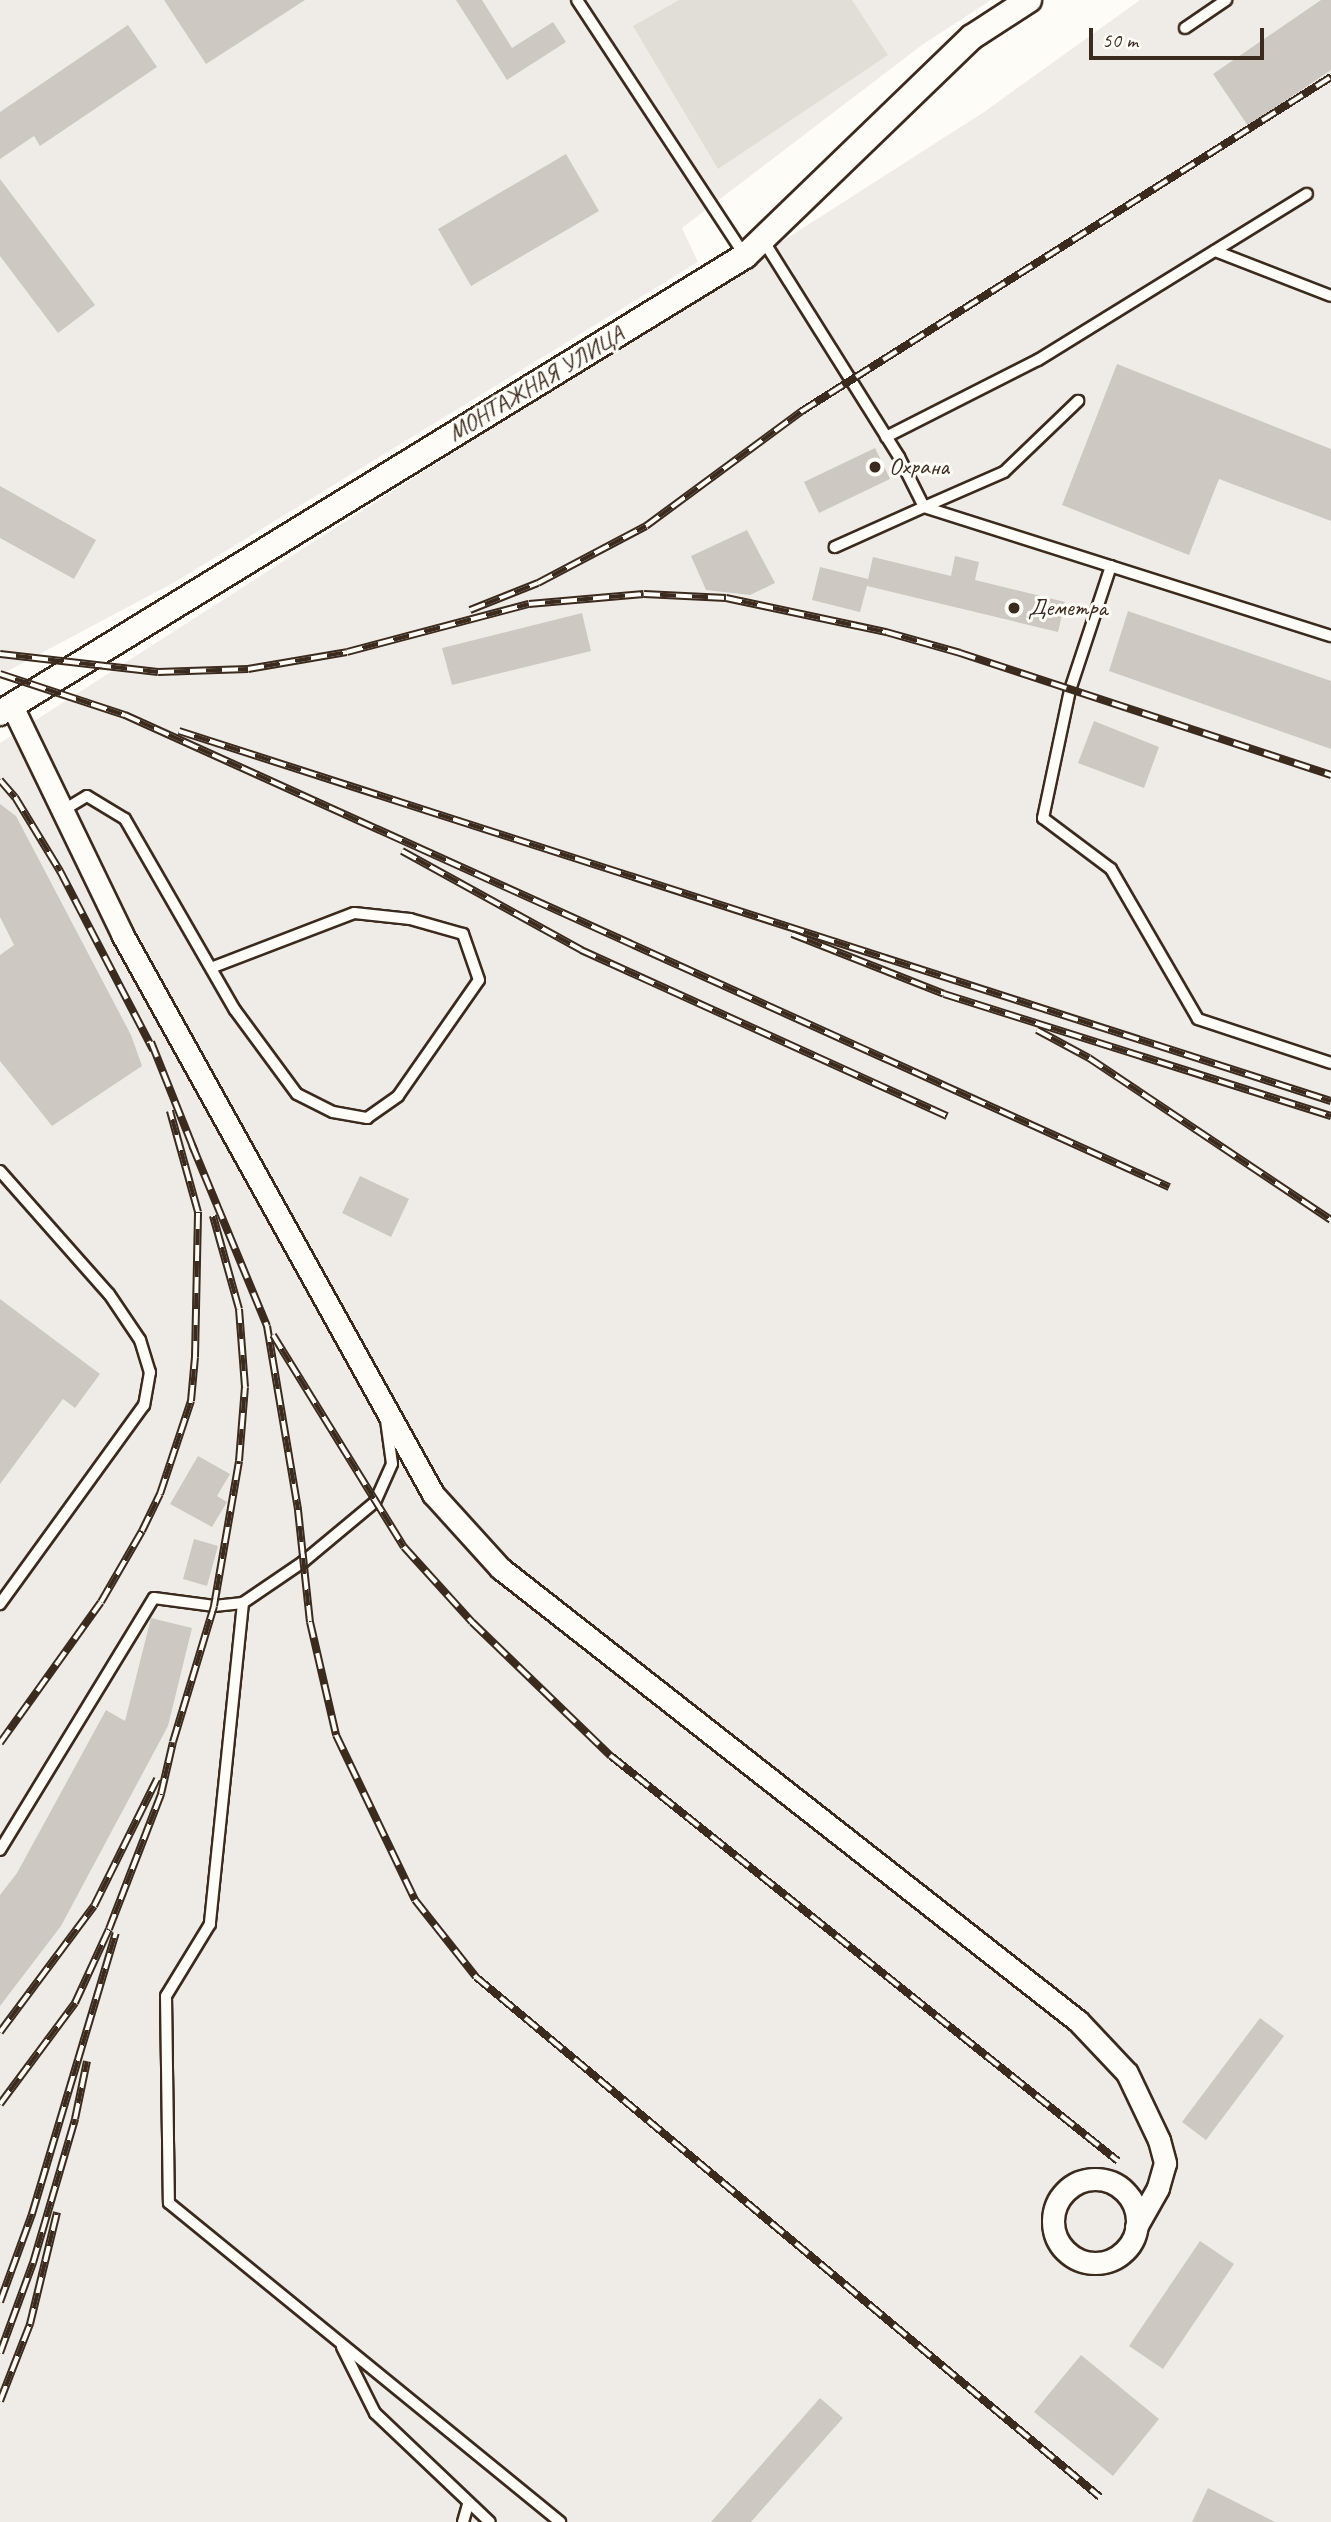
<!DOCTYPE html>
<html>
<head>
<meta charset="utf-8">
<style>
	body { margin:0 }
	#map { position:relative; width:1331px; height:2522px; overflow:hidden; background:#fdfcf7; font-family:Caveat,sans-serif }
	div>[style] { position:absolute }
	.built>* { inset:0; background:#efece7 }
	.green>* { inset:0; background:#e1ded7 }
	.building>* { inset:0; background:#cdc8c2 }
	.roads { filter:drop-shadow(2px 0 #3b2a1e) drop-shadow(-2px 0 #3b2a1e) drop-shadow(0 2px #3b2a1e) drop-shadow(0 -2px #3b2a1e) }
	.service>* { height:10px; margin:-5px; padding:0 5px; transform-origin:5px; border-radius:5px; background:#fdfcf7 }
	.minor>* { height:21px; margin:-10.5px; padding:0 10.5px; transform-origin:10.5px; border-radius:10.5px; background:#fdfcf7 }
	.minor>.ring { margin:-10.5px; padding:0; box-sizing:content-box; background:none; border:21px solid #fdfcf7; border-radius:50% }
	.tertiary>* { height:24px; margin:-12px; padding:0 12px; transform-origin:12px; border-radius:12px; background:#fdfcf7 }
	.rail>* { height:8px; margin-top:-4px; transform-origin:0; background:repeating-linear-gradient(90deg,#fdfcf7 0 16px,#3b2a1e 0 32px); box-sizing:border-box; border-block:2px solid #3b2a1e }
	.dots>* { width:19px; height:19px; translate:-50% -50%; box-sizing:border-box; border:4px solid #fdfcf7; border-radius:50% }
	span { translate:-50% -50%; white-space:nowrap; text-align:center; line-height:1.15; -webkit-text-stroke:6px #fdfcf7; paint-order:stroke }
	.street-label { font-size:24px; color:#3b2a1e }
	.poi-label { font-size:24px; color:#3b2a1e }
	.left { translate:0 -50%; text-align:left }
	.scale { position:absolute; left:1089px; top:28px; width:175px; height:32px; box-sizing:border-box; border:4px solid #3b2a1e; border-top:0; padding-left:9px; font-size:21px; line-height:24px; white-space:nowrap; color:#3b2a1e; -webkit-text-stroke:5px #fdfcf7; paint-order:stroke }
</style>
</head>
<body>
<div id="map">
	<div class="built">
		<i style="clip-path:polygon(0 0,991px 0,922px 45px,682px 228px,698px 262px,175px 582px,0 675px)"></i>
		<i style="clip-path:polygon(1140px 0,1331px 0,1331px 2522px,0 2522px,0 743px,984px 112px)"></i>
	</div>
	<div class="green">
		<i style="clip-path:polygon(679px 0,852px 0,888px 55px,718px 169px,633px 26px)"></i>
	</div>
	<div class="building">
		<i style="clip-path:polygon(164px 0,305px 0,206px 64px)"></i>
		<i style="clip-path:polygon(456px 0,482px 0,512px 48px,553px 22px,566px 42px,507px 80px)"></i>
		<i style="clip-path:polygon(1321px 0,1331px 0,1331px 70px,1248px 126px,1213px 74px)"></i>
		<i style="clip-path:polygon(128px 25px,157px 67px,40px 146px,34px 136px,0 159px,0 112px)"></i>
		<i style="clip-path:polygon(566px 154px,599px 211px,471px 286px,438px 229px)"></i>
		<i style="clip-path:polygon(0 179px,95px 305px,58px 333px,0 256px)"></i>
		<i style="clip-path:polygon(1117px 364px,1331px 449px,1331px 521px,1219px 479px,1189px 555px,1062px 505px)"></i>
		<i style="clip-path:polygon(875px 448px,890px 479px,819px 513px,804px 482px)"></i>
		<i style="clip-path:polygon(0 486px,96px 540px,74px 579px,0 538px)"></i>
		<i style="clip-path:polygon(747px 530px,775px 583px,750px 595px,706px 590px,691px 556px)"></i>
		<i style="clip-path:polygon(955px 556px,979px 562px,975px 580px,1065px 602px,1058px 632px,867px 586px,860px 612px,812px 600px,820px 567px,868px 579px,873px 557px,951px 576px)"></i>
		<i style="clip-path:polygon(1128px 611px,1331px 681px,1331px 749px,1109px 671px)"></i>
		<i style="clip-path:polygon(582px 613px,591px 651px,452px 685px,442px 648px)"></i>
		<i style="clip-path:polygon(1094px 721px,1159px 747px,1144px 788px,1078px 763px)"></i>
		<i style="clip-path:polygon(0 804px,16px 816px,131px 1035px,142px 1066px,52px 1126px,0 1061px,0 955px,14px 945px,0 917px)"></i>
		<i style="clip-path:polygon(360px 1176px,409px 1199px,391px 1237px,342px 1213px)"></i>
		<i style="clip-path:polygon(0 1299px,100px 1374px,75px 1408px,63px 1399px,0 1484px)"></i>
		<i style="clip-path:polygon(198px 1456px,230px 1474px,217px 1496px,227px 1502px,212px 1527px,170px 1504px)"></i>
		<i style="clip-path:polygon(194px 1539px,218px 1546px,207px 1586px,183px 1579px)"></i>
		<i style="clip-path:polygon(151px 1618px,192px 1628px,168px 1726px,61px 1926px,0 2006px,0 1895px,17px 1873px,106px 1710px,125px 1721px)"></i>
		<i style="clip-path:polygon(1260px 2018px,1284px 2036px,1206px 2140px,1182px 2122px)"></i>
		<i style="clip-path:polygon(1200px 2241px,1234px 2264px,1163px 2369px,1129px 2346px)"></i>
		<i style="clip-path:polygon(1081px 2355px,1159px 2419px,1113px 2476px,1034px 2412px)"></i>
		<i style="clip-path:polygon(820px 2398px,843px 2418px,751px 2522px,711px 2522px)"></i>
		<i style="clip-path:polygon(1208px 2488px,1275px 2522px,1192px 2522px)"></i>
	</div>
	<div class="roads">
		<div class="service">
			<i style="left:577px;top:0;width:306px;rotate:56.7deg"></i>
			<i style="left:1185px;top:28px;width:50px;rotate:-34.3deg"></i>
			<i style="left:763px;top:240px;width:256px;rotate:57.9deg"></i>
			<i style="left:899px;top:457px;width:56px;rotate:63.4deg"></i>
			<i style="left:924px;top:507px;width:98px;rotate:155.8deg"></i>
			<i style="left:1215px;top:251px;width:124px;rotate:21.2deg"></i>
			<i style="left:886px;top:437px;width:170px;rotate:-26.9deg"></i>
			<i style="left:1038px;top:360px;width:316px;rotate:-31.7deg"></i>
			<i style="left:924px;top:507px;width:427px;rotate:17.6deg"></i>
			<i style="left:924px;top:507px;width:87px;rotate:-23.6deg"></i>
			<i style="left:1004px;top:472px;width:103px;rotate:-43.8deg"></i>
			<i style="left:1111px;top:566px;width:131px;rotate:108.3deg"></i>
			<i style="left:1070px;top:690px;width:131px;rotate:101.9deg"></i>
			<i style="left:1043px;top:818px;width:85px;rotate:36.9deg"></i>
			<i style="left:1111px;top:869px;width:173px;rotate:59.9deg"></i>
			<i style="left:1198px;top:1019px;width:140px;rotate:18.3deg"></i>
			<i style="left:62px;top:811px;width:29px;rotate:-31deg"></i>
			<i style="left:87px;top:796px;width:44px;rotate:31.2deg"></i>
			<i style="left:125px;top:819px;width:220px;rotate:60.1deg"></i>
			<i style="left:235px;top:1010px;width:104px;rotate:53.6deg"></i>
			<i style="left:297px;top:1094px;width:40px;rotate:26.6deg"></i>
			<i style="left:333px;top:1112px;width:35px;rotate:10deg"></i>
			<i style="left:367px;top:1118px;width:38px;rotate:-35deg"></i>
			<i style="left:398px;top:1096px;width:141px;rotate:-55.1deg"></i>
			<i style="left:479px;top:980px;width:49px;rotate:-109.2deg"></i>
			<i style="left:463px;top:934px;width:55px;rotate:-164.2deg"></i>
			<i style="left:410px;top:919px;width:56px;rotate:-173.9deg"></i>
			<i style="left:354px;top:913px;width:153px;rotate:159deg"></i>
			<i style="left:0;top:1171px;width:164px;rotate:48.5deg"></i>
			<i style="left:109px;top:1294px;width:55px;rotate:56deg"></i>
			<i style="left:140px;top:1340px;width:34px;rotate:73deg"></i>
			<i style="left:150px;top:1372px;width:34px;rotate:100deg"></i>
			<i style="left:144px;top:1405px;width:246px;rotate:125.9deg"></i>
			<i style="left:386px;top:1420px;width:44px;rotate:82.2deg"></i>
			<i style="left:392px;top:1464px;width:42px;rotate:114.1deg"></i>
			<i style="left:375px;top:1502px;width:94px;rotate:140.2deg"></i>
			<i style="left:303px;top:1562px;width:73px;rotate:145.7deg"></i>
			<i style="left:243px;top:1603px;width:323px;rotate:95.9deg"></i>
			<i style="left:210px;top:1924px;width:84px;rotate:121.4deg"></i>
			<i style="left:166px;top:1996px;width:207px;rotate:89.2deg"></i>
			<i style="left:169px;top:2203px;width:505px;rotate:39.21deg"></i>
			<i style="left:0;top:1850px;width:295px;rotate:-58.6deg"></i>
			<i style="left:154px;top:1598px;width:61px;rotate:7.6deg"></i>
			<i style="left:214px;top:1606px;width:29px;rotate:-6deg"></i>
			<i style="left:342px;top:2347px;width:74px;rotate:63.4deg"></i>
			<i style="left:375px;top:2413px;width:158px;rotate:43.5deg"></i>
			<i style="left:463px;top:2522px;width:18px;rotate:-74deg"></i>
		</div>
		<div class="minor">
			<i style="left:12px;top:706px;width:253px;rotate:64.2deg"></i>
			<i style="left:122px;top:934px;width:641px;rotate:60.95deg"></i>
			<i style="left:433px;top:1494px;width:100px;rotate:47.8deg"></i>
			<i style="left:500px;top:1568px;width:734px;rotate:38.09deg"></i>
			<i style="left:1078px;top:2021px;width:71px;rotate:46.7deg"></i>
			<i style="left:1127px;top:2073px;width:74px;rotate:64.5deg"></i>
			<i style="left:1159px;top:2140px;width:24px;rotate:75deg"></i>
			<i style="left:1165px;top:2163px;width:26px;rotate:106deg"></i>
			<i style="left:1158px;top:2188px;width:45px;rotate:119.4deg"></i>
			<i class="ring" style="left:1053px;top:2179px;width:63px;height:63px"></i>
		</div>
		<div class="tertiary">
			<i style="left:0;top:713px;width:874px;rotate:-31.53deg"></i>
			<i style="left:745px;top:256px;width:315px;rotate:-44deg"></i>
			<i style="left:972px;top:37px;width:68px;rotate:-33deg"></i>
		</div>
	</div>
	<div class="rail">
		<i style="left:470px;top:610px;width:73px;rotate:-21.7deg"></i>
		<i style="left:538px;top:583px;width:122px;rotate:-27.8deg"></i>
		<i style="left:646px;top:526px;width:194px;rotate:-36.4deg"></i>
		<i style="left:802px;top:411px;width:626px;rotate:-32.27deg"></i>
		<i style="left:0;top:654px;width:159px;rotate:6.5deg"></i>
		<i style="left:158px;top:672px;width:90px;rotate:-1.9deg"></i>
		<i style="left:248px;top:669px;width:100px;rotate:-9.7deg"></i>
		<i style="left:347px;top:652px;width:188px;rotate:-14.8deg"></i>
		<i style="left:529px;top:604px;width:115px;rotate:-5deg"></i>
		<i style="left:644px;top:594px;width:82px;rotate:2.8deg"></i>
		<i style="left:726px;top:598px;width:164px;rotate:12deg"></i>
		<i style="left:886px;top:632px;width:77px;rotate:15.8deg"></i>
		<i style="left:960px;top:653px;width:391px;rotate:18.2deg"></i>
		<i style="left:0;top:674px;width:132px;rotate:18.2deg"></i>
		<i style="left:125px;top:715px;width:1146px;rotate:24.33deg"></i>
		<i style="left:179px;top:731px;width:1210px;rotate:17.81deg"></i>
		<i style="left:0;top:780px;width:23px;rotate:49deg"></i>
		<i style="left:15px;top:797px;width:87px;rotate:58.7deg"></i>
		<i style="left:60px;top:871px;width:202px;rotate:62.5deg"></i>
		<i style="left:402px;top:851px;width:205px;rotate:28.9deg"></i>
		<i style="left:581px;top:950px;width:402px;rotate:24.4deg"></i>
		<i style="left:792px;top:934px;width:163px;rotate:21.5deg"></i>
		<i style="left:944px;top:994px;width:406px;rotate:17.5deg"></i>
		<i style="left:1037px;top:1030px;width:59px;rotate:28.3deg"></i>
		<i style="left:1089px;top:1058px;width:291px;rotate:33.8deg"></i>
		<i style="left:151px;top:1042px;width:118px;rotate:68.2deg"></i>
		<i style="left:192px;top:1145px;width:196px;rotate:67.5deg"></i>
		<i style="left:267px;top:1326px;width:187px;rotate:80.4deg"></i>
		<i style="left:298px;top:1510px;width:113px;rotate:83.9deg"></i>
		<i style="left:310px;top:1622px;width:116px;rotate:77deg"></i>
		<i style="left:336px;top:1735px;width:183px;rotate:64.4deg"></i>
		<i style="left:415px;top:1900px;width:98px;rotate:51.6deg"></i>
		<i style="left:476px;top:1977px;width:812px;rotate:39.81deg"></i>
		<i style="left:273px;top:1335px;width:249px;rotate:58.3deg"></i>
		<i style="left:404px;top:1547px;width:101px;rotate:47.8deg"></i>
		<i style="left:472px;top:1622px;width:193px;rotate:44deg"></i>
		<i style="left:611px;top:1756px;width:649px;rotate:38.62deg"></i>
		<i style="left:0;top:1743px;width:173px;rotate:-54.4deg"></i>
		<i style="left:101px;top:1602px;width:82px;rotate:-60deg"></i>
		<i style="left:142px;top:1531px;width:41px;rotate:-64.1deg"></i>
		<i style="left:160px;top:1494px;width:98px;rotate:-71.6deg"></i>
		<i style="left:191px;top:1401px;width:44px;rotate:-84.8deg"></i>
		<i style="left:195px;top:1357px;width:145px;rotate:-88.8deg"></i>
		<i style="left:198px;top:1212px;width:105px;rotate:-105.5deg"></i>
		<i style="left:0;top:2032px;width:157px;rotate:-53.3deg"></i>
		<i style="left:94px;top:1906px;width:142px;rotate:-63.6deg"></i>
		<i style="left:0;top:2104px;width:126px;rotate:-53.4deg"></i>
		<i style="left:75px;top:2003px;width:81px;rotate:-65.3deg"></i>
		<i style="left:109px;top:1929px;width:145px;rotate:-68.9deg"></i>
		<i style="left:161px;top:1794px;width:53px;rotate:-77deg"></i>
		<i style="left:173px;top:1742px;width:142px;rotate:-73.2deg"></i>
		<i style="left:214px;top:1606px;width:147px;rotate:-80.2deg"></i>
		<i style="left:239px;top:1461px;width:74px;rotate:-85.4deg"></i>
		<i style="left:245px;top:1387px;width:78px;rotate:-94.4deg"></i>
		<i style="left:239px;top:1309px;width:97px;rotate:-105.6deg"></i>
		<i style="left:0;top:2302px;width:94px;rotate:-70deg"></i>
		<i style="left:32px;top:2214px;width:293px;rotate:-73.4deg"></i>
		<i style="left:0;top:2353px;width:96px;rotate:-69.9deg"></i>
		<i style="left:33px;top:2263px;width:150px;rotate:-73.7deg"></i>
		<i style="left:75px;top:2119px;width:59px;rotate:-78.3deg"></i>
		<i style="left:0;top:2401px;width:83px;rotate:-68.7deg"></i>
		<i style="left:30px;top:2324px;width:115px;rotate:-76.4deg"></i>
	</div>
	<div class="dots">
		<i style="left:875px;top:467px;background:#3b2a1e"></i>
		<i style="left:1014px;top:608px;background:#3b2a1e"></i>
	</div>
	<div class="street-label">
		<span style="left:536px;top:384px;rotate:-31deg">МОНТАЖНАЯ УЛИЦА</span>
	</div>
	<div class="poi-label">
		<span class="left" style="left:889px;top:467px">Охрана</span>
		<span class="left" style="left:1028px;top:608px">Деметра</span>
	</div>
	<div class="scale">50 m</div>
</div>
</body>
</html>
